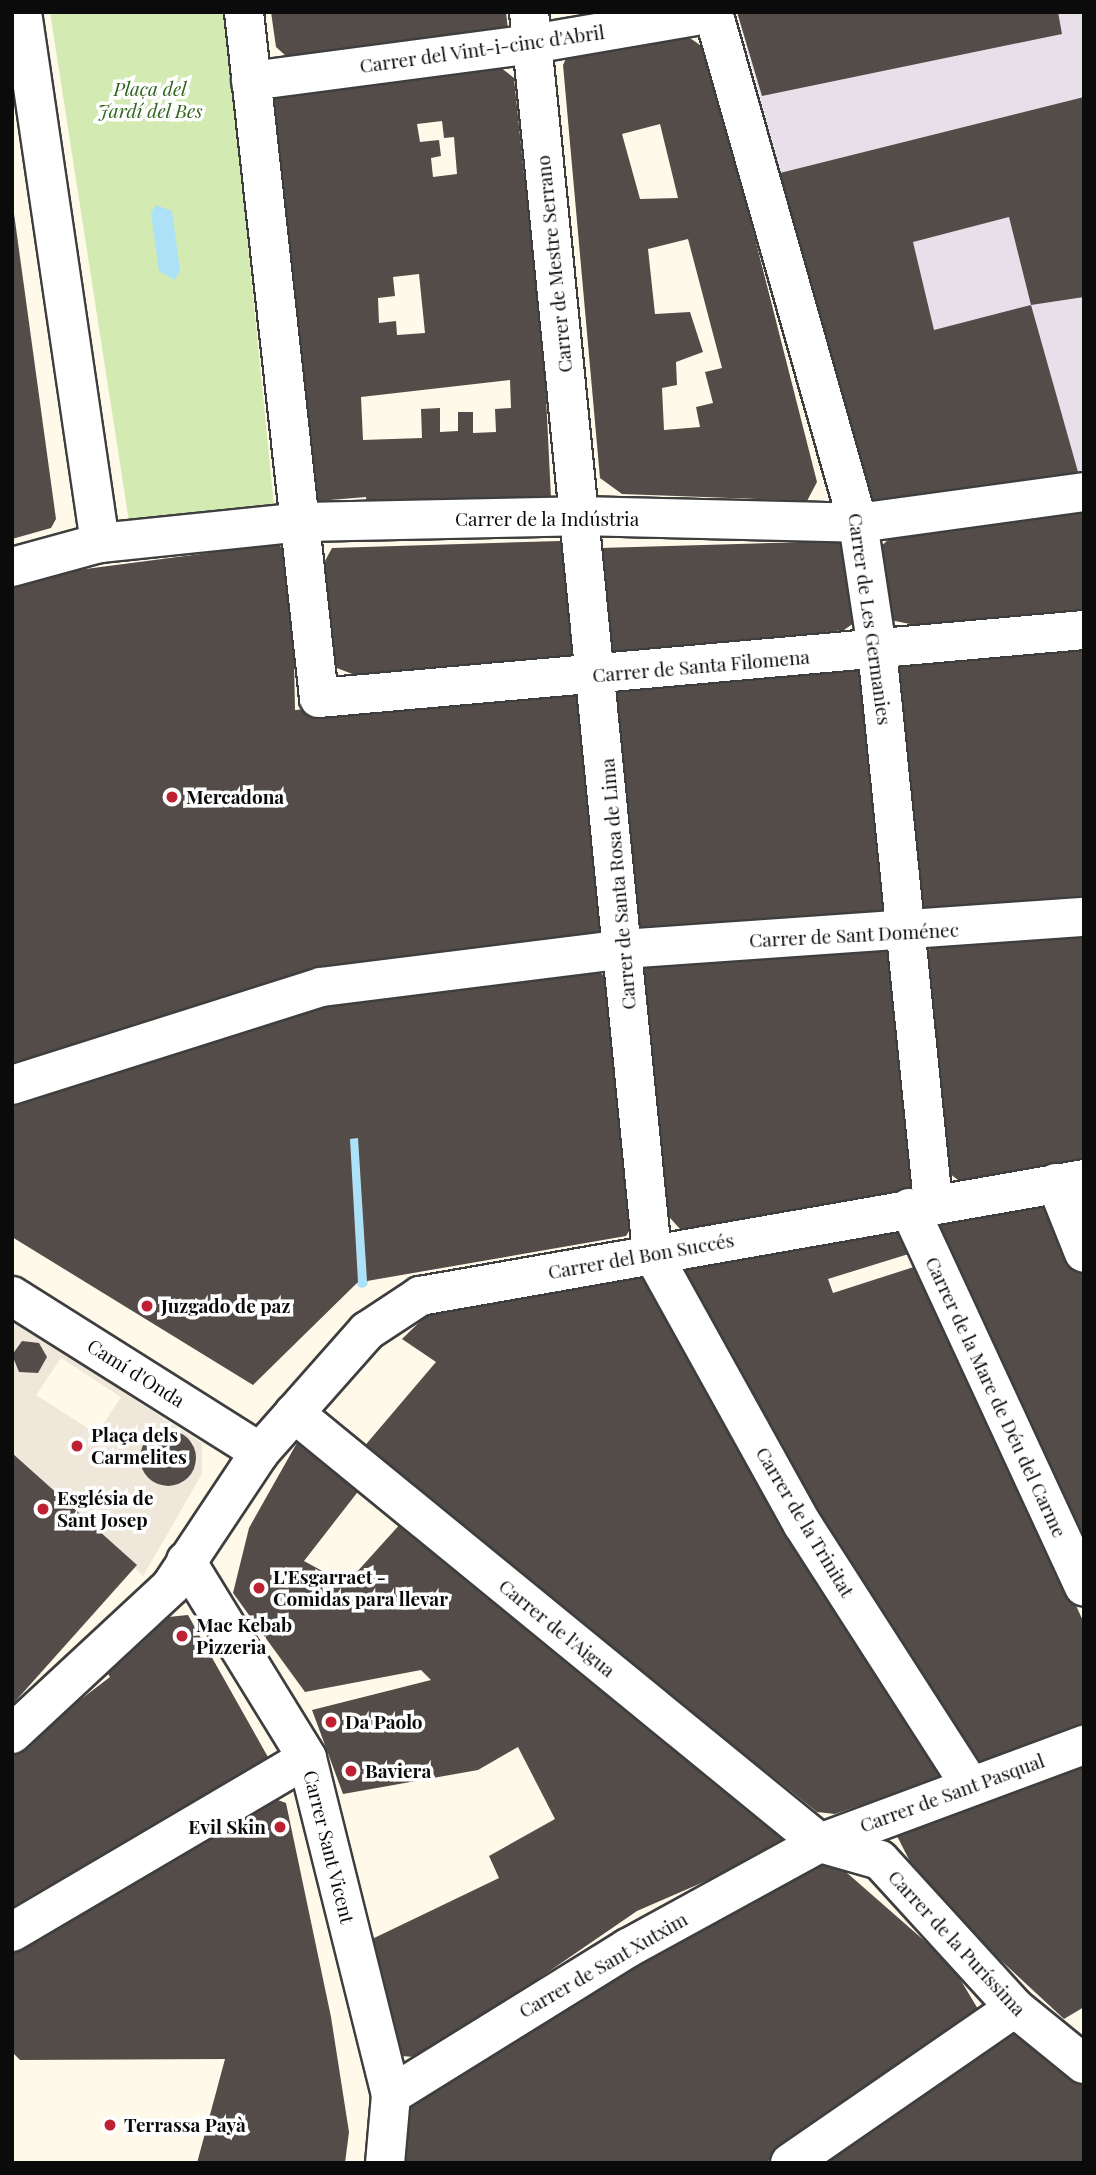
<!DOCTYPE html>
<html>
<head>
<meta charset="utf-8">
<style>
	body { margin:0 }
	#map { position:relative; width:1096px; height:2175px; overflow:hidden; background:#fff9ea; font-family:"Playfair Display",serif }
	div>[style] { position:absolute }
	.industrial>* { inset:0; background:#e9dfeb }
	.green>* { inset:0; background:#d3eab3 }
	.plaza>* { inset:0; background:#eee7da }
	.water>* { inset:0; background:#ade1f7 }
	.stream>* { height:12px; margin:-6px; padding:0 6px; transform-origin:6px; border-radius:6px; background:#ade1f7 }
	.building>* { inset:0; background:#544c48 }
	.round { border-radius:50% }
	.roads { filter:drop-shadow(2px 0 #3e3e3e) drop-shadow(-2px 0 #3e3e3e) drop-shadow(0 2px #3e3e3e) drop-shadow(0 -2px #3e3e3e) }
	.street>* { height:38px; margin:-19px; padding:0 19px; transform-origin:19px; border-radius:19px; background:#fff }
	.dots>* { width:19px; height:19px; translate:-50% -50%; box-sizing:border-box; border:4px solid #fff; border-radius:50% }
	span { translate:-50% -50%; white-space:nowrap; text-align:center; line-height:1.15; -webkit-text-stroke:7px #fff; paint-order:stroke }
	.street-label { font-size:19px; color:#0b0b0b }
	.park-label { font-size:19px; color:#2f641b; font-style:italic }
	.poi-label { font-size:19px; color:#0b0b0b; font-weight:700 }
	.left { translate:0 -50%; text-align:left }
	.right { translate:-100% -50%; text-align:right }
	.frame { position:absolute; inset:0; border:14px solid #0b0b0b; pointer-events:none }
</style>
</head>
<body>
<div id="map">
	<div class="industrial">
		<i style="clip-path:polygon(737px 12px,1084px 12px,1084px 471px,870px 504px)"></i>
	</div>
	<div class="green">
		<i style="clip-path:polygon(50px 12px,225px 12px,275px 516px,130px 528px)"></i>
	</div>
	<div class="plaza">
		<i style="clip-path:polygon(evenodd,12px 1320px,202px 1443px,202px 1474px,143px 1576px,12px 1453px,12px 1357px,19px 1372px,38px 1373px,47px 1357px,39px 1343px,23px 1341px,12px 1355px,12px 1320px,61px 1358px,121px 1397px,97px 1434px,36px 1395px,61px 1358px,12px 1320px,155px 1431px,179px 1431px,193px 1443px,197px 1462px,183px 1483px,162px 1486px,144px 1475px,140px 1449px,155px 1431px)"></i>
	</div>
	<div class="water">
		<i style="clip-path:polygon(156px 205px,172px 211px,180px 270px,175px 280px,159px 271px,151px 213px)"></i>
	</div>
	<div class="stream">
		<i style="left:354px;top:1138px;width:144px;rotate:86.8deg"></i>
	</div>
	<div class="building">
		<i style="clip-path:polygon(271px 12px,506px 12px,508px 29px,286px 56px,276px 47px)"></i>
		<i style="clip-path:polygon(737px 12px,1058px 12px,1062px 34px,762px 96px)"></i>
		<i style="clip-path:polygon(evenodd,680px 31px,707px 50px,817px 482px,807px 501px,622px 494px,600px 478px,563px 65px,571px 48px,680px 31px,660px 124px,678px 198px,640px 199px,622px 134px,660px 124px,680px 31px,688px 239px,722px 368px,705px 372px,713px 403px,696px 407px,700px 427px,664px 430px,662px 388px,677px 385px,676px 362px,703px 352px,690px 312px,655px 314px,648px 249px,688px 239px)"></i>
		<i style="clip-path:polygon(evenodd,500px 67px,514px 78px,545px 376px,551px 498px,367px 506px,366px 497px,318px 501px,273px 95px,500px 67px,442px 121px,444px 138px,454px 137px,457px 174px,433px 177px,431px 158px,441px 156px,439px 140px,420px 142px,417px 124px,442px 121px,500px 67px,419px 274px,425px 333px,397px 335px,396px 321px,379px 323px,378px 298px,395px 296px,393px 277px,419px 274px,500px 67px,510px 380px,511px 408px,495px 409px,496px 432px,473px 433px,473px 412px,458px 412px,458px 431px,440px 432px,440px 408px,421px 409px,422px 438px,363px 440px,361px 397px,510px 380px)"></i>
		<i style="clip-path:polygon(1084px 97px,1084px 297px,1031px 305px,1009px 217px,913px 242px,934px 330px,1031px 305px,1078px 472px,870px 504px,780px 173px)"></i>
		<i style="clip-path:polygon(12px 199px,56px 519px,51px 528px,12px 539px)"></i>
		<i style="clip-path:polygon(1084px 509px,1084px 614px,925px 627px,890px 620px,877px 550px,890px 538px)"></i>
		<i style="clip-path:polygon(560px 541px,570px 553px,577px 643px,570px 657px,355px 675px,329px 665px,325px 561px,332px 548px)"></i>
		<i style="clip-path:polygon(838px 541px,853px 553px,857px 621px,844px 630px,607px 656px,600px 548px)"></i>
		<i style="clip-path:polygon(278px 544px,292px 559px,295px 710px,580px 691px,608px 927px,598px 939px,204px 1005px,12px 1069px,12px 587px,70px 571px)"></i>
		<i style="clip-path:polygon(1084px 641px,1084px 900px,917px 916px,893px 660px)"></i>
		<i style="clip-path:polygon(849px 661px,862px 670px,887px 914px,644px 940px,635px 928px,612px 697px,622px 685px)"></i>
		<i style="clip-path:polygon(1084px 926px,1084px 1161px,958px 1180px,945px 1170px,923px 956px,938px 941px)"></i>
		<i style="clip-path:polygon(852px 943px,893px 950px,915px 1189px,680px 1229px,662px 1209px,641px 968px,647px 959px)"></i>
		<i style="clip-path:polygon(597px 970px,613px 983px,636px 1220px,626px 1236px,367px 1281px,358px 1138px,350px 1139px,358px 1282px,253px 1385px,12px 1237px,12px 1098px,343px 995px)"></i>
		<i style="clip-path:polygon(1054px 1201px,1084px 1264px,1084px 1570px,932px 1233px,941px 1218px)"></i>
		<i style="clip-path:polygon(896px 1229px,907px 1233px,915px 1252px,828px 1279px,833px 1293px,920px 1265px,1084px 1623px,1084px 1723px,973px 1767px,748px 1411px,679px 1280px,686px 1265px)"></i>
		<i style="clip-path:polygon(628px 1267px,648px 1281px,949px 1775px,835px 1814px,817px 1812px,362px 1449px,436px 1362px,402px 1339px,435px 1307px)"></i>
		<i style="clip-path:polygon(22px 1341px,39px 1343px,47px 1357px,38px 1373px,19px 1372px,12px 1355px)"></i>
		<i class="round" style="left:140px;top:1430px;width:56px;height:56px"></i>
		<i style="clip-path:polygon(298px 1441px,360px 1489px,304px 1561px,346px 1584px,402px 1522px,786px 1835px,784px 1847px,637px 1911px,471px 2025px,415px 2057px,401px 2056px,393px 2048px,370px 1940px,499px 1878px,489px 1856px,555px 1819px,518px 1747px,478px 1770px,343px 1794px,312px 1710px,431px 1680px,421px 1670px,305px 1692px,233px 1593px,249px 1528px)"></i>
		<i style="clip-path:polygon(12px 1453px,137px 1565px,12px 1705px)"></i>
		<i style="clip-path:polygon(188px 1615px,273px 1766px,12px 1923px,12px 1752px,110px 1677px,105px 1669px,168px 1617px)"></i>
		<i style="clip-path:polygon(1084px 1755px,1084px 2007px,1064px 2019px,924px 1889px,897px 1836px,900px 1820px)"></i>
		<i style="clip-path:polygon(264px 1795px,286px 1803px,331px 2017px,349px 2132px,345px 2163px,197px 2163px,225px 2059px,20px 2060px,12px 2052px,12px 1943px)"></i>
		<i style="clip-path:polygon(830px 1858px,951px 1964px,984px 2019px,765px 2163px,398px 2163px,404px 2100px,481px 2048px)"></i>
		<i style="clip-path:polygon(1007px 2028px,1084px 2077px,1084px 2163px,799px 2163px)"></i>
	</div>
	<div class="roads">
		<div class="street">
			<i style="left:22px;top:12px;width:537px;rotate:81.64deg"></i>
			<i style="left:244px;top:12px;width:690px;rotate:83.76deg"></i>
			<i style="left:319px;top:698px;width:768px;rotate:-5.08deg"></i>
			<i style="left:529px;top:12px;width:1247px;rotate:84.34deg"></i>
			<i style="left:652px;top:1253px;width:311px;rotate:61deg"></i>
			<i style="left:803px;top:1525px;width:308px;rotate:57.3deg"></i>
			<i style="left:713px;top:12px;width:531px;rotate:74.16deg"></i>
			<i style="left:858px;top:523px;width:127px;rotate:81.4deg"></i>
			<i style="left:877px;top:649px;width:556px;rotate:84.22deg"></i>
			<i style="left:251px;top:81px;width:283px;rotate:-7.5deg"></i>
			<i style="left:532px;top:44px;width:184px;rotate:-9.7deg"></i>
			<i style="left:12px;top:567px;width:91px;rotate:-15.3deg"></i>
			<i style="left:100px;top:543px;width:205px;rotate:-5.9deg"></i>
			<i style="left:304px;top:522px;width:275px;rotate:-1.2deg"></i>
			<i style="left:579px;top:516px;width:279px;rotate:1.4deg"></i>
			<i style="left:858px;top:523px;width:228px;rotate:-7.8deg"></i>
			<i style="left:12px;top:1085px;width:324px;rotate:-17.6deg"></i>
			<i style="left:321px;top:987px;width:305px;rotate:-7.1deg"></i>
			<i style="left:624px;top:949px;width:461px;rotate:-4deg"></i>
			<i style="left:1056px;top:1183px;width:75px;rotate:68.2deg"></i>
			<i style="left:909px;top:1208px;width:417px;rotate:65.2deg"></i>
			<i style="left:12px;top:1296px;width:293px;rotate:32.2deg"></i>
			<i style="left:294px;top:1413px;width:679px;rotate:39.27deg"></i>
			<i style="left:820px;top:1843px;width:62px;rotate:15.8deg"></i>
			<i style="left:880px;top:1860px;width:200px;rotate:47.6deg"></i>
			<i style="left:1015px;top:2008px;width:89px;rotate:39.1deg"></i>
			<i style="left:186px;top:1561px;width:231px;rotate:58.4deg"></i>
			<i style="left:307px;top:1758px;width:347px;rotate:76deg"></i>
			<i style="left:391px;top:2095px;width:68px;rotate:95deg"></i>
			<i style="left:12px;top:1734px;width:217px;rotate:-42.9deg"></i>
			<i style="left:171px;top:1586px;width:161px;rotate:-56.4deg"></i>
			<i style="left:260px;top:1452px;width:162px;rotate:-48.5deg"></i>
			<i style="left:367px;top:1331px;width:64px;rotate:-33.4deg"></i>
			<i style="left:420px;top:1296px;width:674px;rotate:-9.99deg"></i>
			<i style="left:12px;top:1932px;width:342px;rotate:-30.5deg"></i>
			<i style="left:391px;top:2095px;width:279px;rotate:-31.8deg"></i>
			<i style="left:628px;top:1948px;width:219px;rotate:-28.7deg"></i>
			<i style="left:820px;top:1843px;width:282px;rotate:-20.4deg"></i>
			<i style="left:790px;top:2163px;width:273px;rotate:-34.6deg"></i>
		</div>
	</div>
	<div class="dots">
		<i style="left:172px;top:797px;background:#be2132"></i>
		<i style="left:147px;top:1306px;background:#be2132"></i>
		<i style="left:77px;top:1446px;background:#be2132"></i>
		<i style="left:43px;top:1509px;background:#be2132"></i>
		<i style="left:259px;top:1588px;background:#be2132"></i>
		<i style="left:182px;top:1636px;background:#be2132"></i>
		<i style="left:331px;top:1722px;background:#be2132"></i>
		<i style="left:351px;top:1771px;background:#be2132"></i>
		<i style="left:280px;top:1827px;background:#be2132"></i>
		<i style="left:110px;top:2125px;background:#be2132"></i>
	</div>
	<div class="street-label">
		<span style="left:482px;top:49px;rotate:-8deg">Carrer del Vint-i-cinc d'Abril</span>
		<span style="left:554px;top:264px;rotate:-96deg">Carrer de Mestre Serrano</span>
		<span style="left:547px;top:519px">Carrer de la Indústria</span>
		<span style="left:870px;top:619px;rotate:82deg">Carrer de Les Germanies</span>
		<span style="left:701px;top:666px;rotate:-5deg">Carrer de Santa Filomena</span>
		<span style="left:618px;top:884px;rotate:-95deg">Carrer de Santa Rosa de Lima</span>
		<span style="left:854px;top:935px;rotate:-3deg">Carrer de Sant Doménec</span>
		<span style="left:641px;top:1256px;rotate:-10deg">Carrer del Bon Succés</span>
		<span style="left:136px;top:1373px;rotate:32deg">Camí d'Onda</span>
		<span style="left:996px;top:1397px;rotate:65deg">Carrer de la Mare de Déu del Carme</span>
		<span style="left:805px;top:1522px;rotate:59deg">Carrer de la Trinitat</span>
		<span style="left:557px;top:1628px;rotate:39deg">Carrer de l'Aigua</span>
		<span style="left:952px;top:1793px;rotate:-20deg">Carrer de Sant Pasqual</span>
		<span style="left:329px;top:1847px;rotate:76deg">Carrer Sant Vicent</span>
		<span style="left:957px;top:1943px;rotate:47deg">Carrer de la Puríssima</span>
		<span style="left:603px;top:1965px;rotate:-30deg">Carrer de Sant Xutxim</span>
	</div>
	<div class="park-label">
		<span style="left:150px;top:100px">Plaça del<br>Jardí del Bes</span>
	</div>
	<div class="poi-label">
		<span class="left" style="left:186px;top:797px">Mercadona</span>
		<span class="left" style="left:161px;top:1306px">Juzgado de paz</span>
		<span class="left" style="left:91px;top:1446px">Plaça dels<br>Carmelites</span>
		<span class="left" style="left:57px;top:1509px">Església de<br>Sant Josep</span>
		<span class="left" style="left:273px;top:1588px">L'Esgarraet -<br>Comidas para llevar</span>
		<span class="left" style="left:196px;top:1636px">Mac Kebab<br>Pizzeria</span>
		<span class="left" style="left:345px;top:1722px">Da Paolo</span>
		<span class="left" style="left:365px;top:1771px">Baviera</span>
		<span class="right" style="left:266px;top:1827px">Evil Skin</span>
		<span class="left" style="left:124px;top:2125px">Terrassa Payà</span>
	</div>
	<div class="frame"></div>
</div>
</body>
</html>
